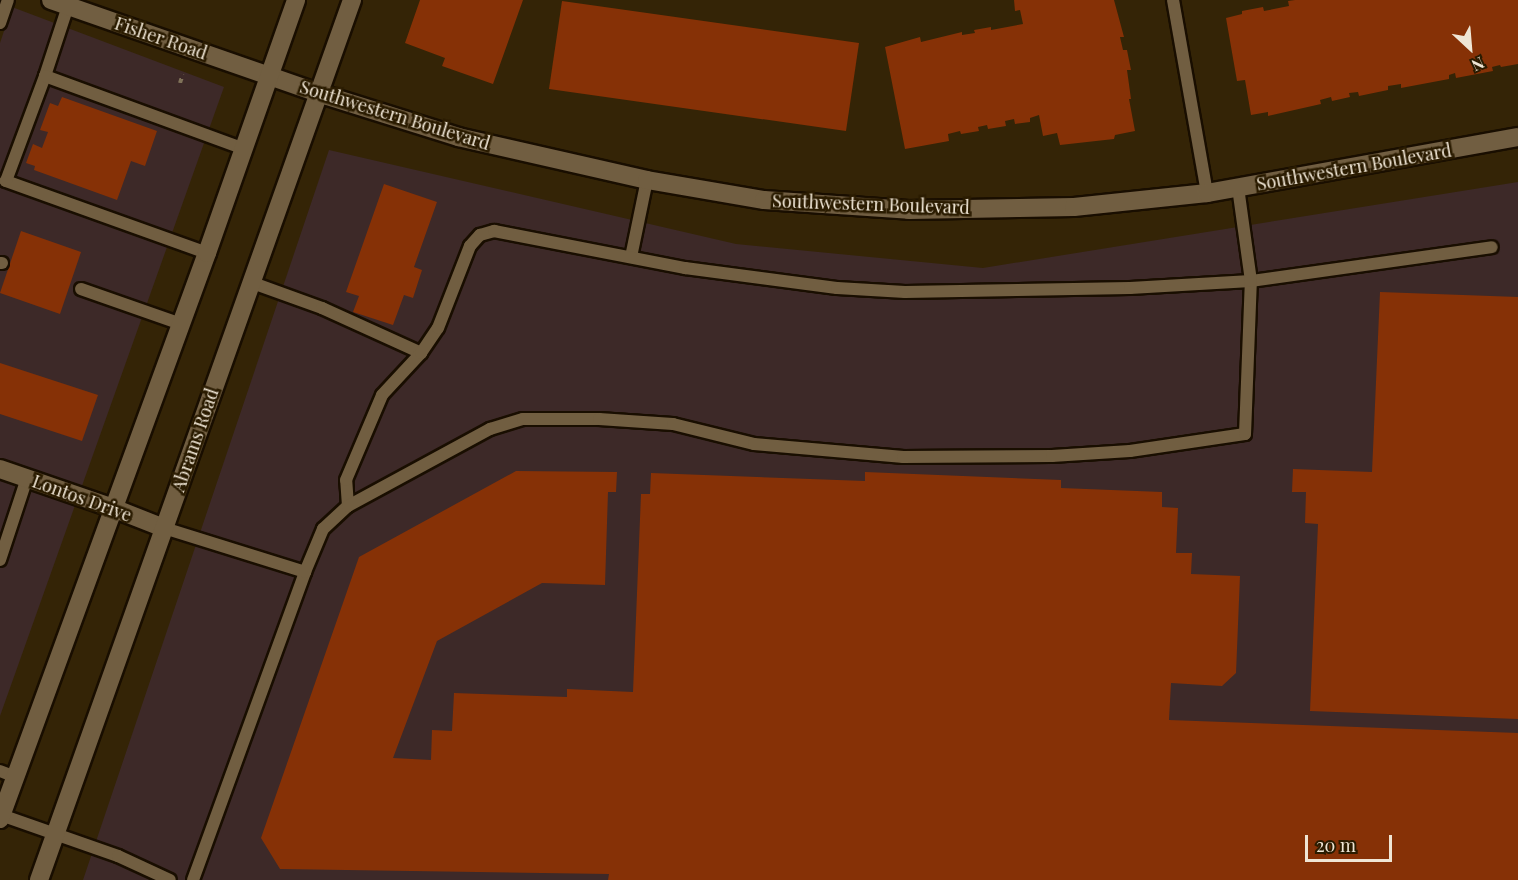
<!DOCTYPE html>
<html>
<head>
<meta charset="utf-8">
<style>
	body { margin:0 }
	#map { position:relative; width:1518px; height:880px; overflow:hidden; background:#342406; font-family:"Playfair Display",serif }
	div>[style] { position:absolute }
	.commercial>* { inset:0; background:#3d2928 }
	.building>* { inset:0; background:#863106 }
	.path>* { height:4px; margin-top:-2px; transform-origin:0; background:repeating-linear-gradient(90deg,#807259 0 4.5px,transparent 0 9px) }
	.roads { filter:drop-shadow(2px 0 #190e00) drop-shadow(-2px 0 #190e00) drop-shadow(0 2px #190e00) drop-shadow(0 -2px #190e00) }
	.service>* { height:12px; margin:-6px; padding:0 6px; transform-origin:6px; border-radius:6px; background:#715e41 }
	.minor>* { height:18px; margin:-9px; padding:0 9px; transform-origin:9px; border-radius:9px; background:#715e41 }
	.tertiary>* { height:18px; margin:-9px; padding:0 9px; transform-origin:9px; border-radius:9px; background:#715e41 }
	.secondary>* { height:18px; margin:-9px; padding:0 9px; transform-origin:9px; border-radius:9px; background:#715e41 }
	span { translate:-50% -50%; white-space:nowrap; text-align:center; line-height:1.15; -webkit-text-stroke:5px #2a1b00; paint-order:stroke }
	.street-label { font-size:18px; color:#efe5d4 }
	.north { position:absolute; left:1440px; top:18px; width:60px; height:60px; -webkit-text-stroke:4px #2a1b00; paint-order:stroke; rotate:154deg; font-size:16px; font-weight:700; line-height:24px; text-align:center; color:#efe5d4 }
	.north::after { content:''; display:block; margin:auto; width:21px; height:27px; background:#efe5d4; clip-path:polygon(50% 0,100% 100%,50% 72%,0 100%) }
	.scale { position:absolute; left:1305px; top:835px; width:87px; height:27px; box-sizing:border-box; border:3px solid #efe5d4; border-top:0; padding-left:8px; font-size:18px; line-height:21px; white-space:nowrap; color:#efe5d4; -webkit-text-stroke:4px #2a1b00; paint-order:stroke }
</style>
</head>
<body>
<div id="map">
	<div class="commercial">
		<i style="clip-path:polygon(12px 7px,224px 87px,0 716px,0 43px)"></i>
		<i style="clip-path:polygon(329px 150px,736px 244px,983px 268px,1518px 182px,1518px 880px,83px 880px)"></i>
	</div>
	<div class="building">
		<i style="clip-path:polygon(420px 0,523px 0,493px 84px,442px 66px,445px 58px,405px 43px)"></i>
		<i style="clip-path:polygon(1014px 0,1114px 0,1124px 37px,1120px 37px,1123px 50px,1127px 50px,1131px 70px,1127px 70px,1131px 99px,1129px 99px,1135px 131px,1115px 135px,1114px 139px,1060px 145px,1057px 133px,1043px 136px,1039px 115px,1030px 118px,1030px 122px,1015px 124px,1014px 119px,1005px 121px,1006px 126px,988px 129px,987px 125px,978px 127px,979px 131px,961px 134px,960px 131px,948px 134px,949px 141px,905px 149px,885px 47px,920px 37px,921px 42px,962px 32px,962px 35px,975px 33px,974px 30px,991px 27px,991px 30px,1023px 24px,1020px 10px,1015px 11px)"></i>
		<i style="clip-path:polygon(1295px 0,1518px 0,1518px 64px,1501px 67px,1500px 65px,1492px 67px,1493px 71px,1456px 78px,1455px 73px,1449px 75px,1449px 79px,1401px 88px,1401px 84px,1388px 86px,1388px 90px,1359px 96px,1358px 92px,1349px 93px,1350px 97px,1332px 101px,1331px 97px,1320px 100px,1321px 104px,1268px 116px,1268px 112px,1251px 115px,1245px 80px,1237px 81px,1226px 18px,1242px 14px,1242px 11px,1263px 7px,1264px 11px,1289px 6px,1288px 1px)"></i>
		<i style="clip-path:polygon(562px 1px,859px 43px,846px 131px,549px 89px)"></i>
		<i style="clip-path:polygon(62px 97px,157px 131px,145px 166px,131px 161px,117px 200px,34px 170px,35px 166px,26px 163px,33px 144px,42px 148px,48px 132px,40px 130px,50px 103px,58px 106px)"></i>
		<i style="clip-path:polygon(384px 184px,437px 202px,414px 267px,422px 270px,413px 298px,404px 295px,393px 325px,353px 312px,359px 296px,346px 292px)"></i>
		<i style="clip-path:polygon(21px 231px,81px 252px,60px 314px,0 293px)"></i>
		<i style="clip-path:polygon(1380px 292px,1518px 297px,1518px 719px,1310px 711px,1318px 524px,1305px 523px,1306px 492px,1292px 492px,1293px 469px,1372px 472px)"></i>
		<i style="clip-path:polygon(0 363px,98px 395px,82px 441px,0 414px)"></i>
		<i style="clip-path:polygon(516px 471px,617px 472px,616px 492px,608px 492px,605px 585px,542px 583px,437px 641px,393px 758px,431px 760px,432px 730px,452px 731px,454px 693px,567px 697px,567px 689px,633px 692px,641px 494px,650px 494px,651px 473px,865px 481px,865px 472px,1061px 480px,1061px 488px,1162px 492px,1162px 507px,1178px 508px,1176px 553px,1192px 553px,1191px 574px,1240px 576px,1236px 673px,1222px 686px,1171px 683px,1169px 720px,1518px 733px,1518px 880px,608px 880px,609px 874px,280px 869px,261px 838px,359px 557px)"></i>
	</div>
	<div class="path">
		<i style="left:180px;top:83px;width:9px;rotate:-72deg"></i>
	</div>
	<div class="roads">
		<div class="service">
			<i style="left:1173px;top:0;width:196px;rotate:80deg"></i>
			<i style="left:0;top:23px;width:24px;rotate:-71deg"></i>
			<i style="left:45px;top:76px;width:74px;rotate:-71.8deg"></i>
			<i style="left:207px;top:253px;width:214px;rotate:-160.3deg"></i>
			<i style="left:6px;top:181px;width:112px;rotate:-69.6deg"></i>
			<i style="left:45px;top:76px;width:212px;rotate:20.1deg"></i>
			<i style="left:631px;top:257px;width:79px;rotate:-78.3deg"></i>
			<i style="left:0;top:263px;width:2px"></i>
			<i style="left:250px;top:282px;width:77px;rotate:19.9deg"></i>
			<i style="left:322px;top:308px;width:109px;rotate:24.4deg"></i>
			<i style="left:81px;top:289px;width:106px;rotate:19.3deg"></i>
			<i style="left:348px;top:506px;width:26px;rotate:-94deg"></i>
			<i style="left:346px;top:480px;width:92px;rotate:-67deg"></i>
			<i style="left:382px;top:395px;width:57px;rotate:-47.1deg"></i>
			<i style="left:421px;top:353px;width:30px;rotate:-56deg"></i>
			<i style="left:438px;top:328px;width:88px;rotate:-68.7deg"></i>
			<i style="left:470px;top:246px;width:15px;rotate:-48deg"></i>
			<i style="left:480px;top:235px;width:15px;rotate:-16deg"></i>
			<i style="left:494px;top:231px;width:195px;rotate:11deg"></i>
			<i style="left:685px;top:268px;width:153px;rotate:7.5deg"></i>
			<i style="left:837px;top:288px;width:68px;rotate:3.4deg"></i>
			<i style="left:905px;top:292px;width:225px;rotate:-1deg"></i>
			<i style="left:1130px;top:288px;width:121px;rotate:-3.3deg"></i>
			<i style="left:1251px;top:281px;width:243px;rotate:-8deg"></i>
			<i style="left:164px;top:528px;width:148px;rotate:17.3deg"></i>
			<i style="left:0;top:560px;width:86px;rotate:-71.8deg"></i>
			<i style="left:0;top:771px;width:17px;rotate:21deg"></i>
			<i style="left:1px;top:815px;width:124px;rotate:19.3deg"></i>
			<i style="left:118px;top:856px;width:57px;rotate:24.8deg"></i>
			<i style="left:193px;top:880px;width:328px;rotate:-70deg"></i>
			<i style="left:305px;top:572px;width:47px;rotate:-67.3deg"></i>
			<i style="left:323px;top:529px;width:34px;rotate:-43deg"></i>
			<i style="left:348px;top:506px;width:162px;rotate:-28.5deg"></i>
			<i style="left:490px;top:429px;width:34px;rotate:-17deg"></i>
			<i style="left:523px;top:419px;width:76px"></i>
			<i style="left:599px;top:419px;width:74px;rotate:3.9deg"></i>
			<i style="left:673px;top:424px;width:83px;rotate:13.9deg"></i>
			<i style="left:754px;top:444px;width:150px;rotate:5deg"></i>
			<i style="left:903px;top:457px;width:149px;rotate:-0.4deg"></i>
			<i style="left:1052px;top:456px;width:78px;rotate:-3.7deg"></i>
			<i style="left:1130px;top:451px;width:116px;rotate:-8.4deg"></i>
			<i style="left:1245px;top:434px;width:153px;rotate:-87.8deg"></i>
			<i style="left:1251px;top:281px;width:95px;rotate:-97.9deg"></i>
		</div>
		<div class="minor">
			<i style="left:0;top:469px;width:120px;rotate:19deg"></i>
			<i style="left:113px;top:508px;width:55px;rotate:21.4deg"></i>
		</div>
		<div class="tertiary">
			<i style="left:51px;top:0;width:283px;rotate:19.2deg"></i>
			<i style="left:318px;top:93px;width:147px;rotate:17.4deg"></i>
			<i style="left:458px;top:137px;width:194px;rotate:12.8deg"></i>
			<i style="left:647px;top:180px;width:119px;rotate:9.7deg"></i>
			<i style="left:764px;top:200px;width:145px;rotate:3.9deg"></i>
			<i style="left:909px;top:210px;width:165px;rotate:-1deg"></i>
			<i style="left:1074px;top:207px;width:134px;rotate:-6deg"></i>
			<i style="left:1207px;top:193px;width:316px;rotate:-10.2deg"></i>
		</div>
		<div class="secondary">
			<i style="left:0;top:819px;width:603px;rotate:-69.91deg"></i>
			<i style="left:207px;top:253px;width:268px;rotate:-70.6deg"></i>
			<i style="left:39px;top:880px;width:934px;rotate:-70.42deg"></i>
		</div>
	</div>
	<div class="street-label">
		<span style="left:161px;top:38px;rotate:19deg">Fisher Road</span>
		<span style="left:395px;top:115px;rotate:17deg">Southwestern Boulevard</span>
		<span style="left:1354px;top:167px;rotate:-10deg">Southwestern Boulevard</span>
		<span style="left:871px;top:204px;rotate:2deg">Southwestern Boulevard</span>
		<span style="left:195px;top:440px;rotate:-71deg">Abrams Road</span>
		<span style="left:82px;top:498px;rotate:20deg">Lontos Drive</span>
	</div>
	<div class="north">N</div>
	<div class="scale">20 m</div>
</div>
</body>
</html>
